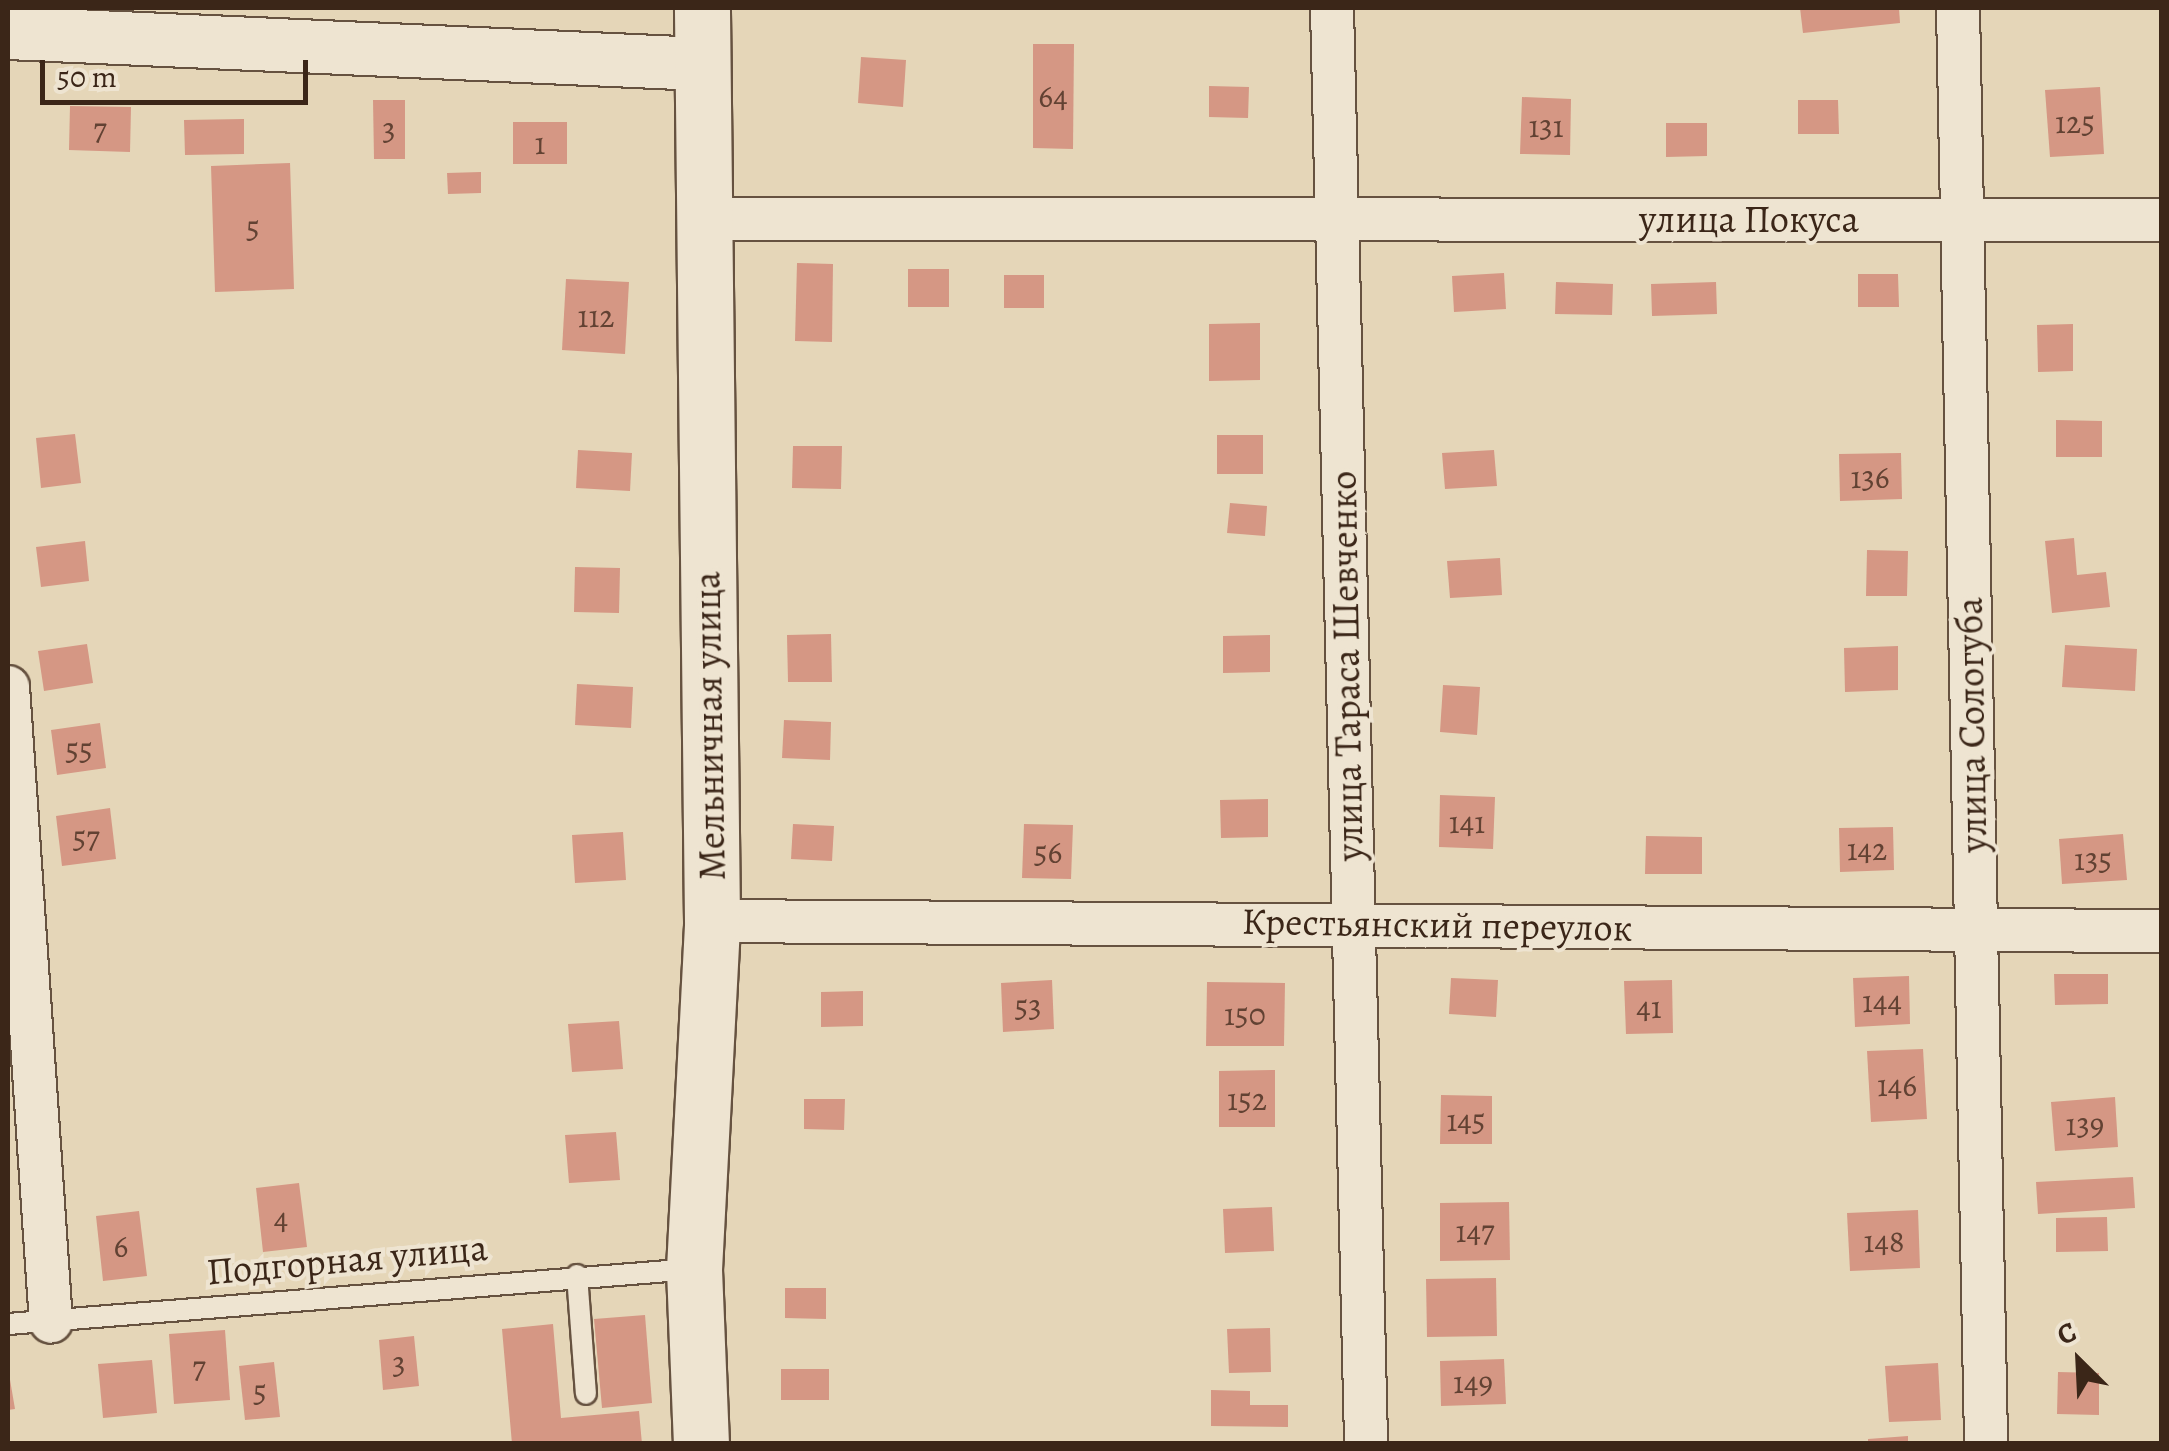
<!DOCTYPE html>
<html>
<head>
<meta charset="utf-8">
<style>
	body { margin:0 }
	#map { position:relative; width:2169px; height:1451px; overflow:hidden; background:#e5d6b8; font-family:Alegreya,serif }
	div>[style] { position:absolute }
	.building>* { inset:0; background:#d59784 }
	.roads { filter:drop-shadow(2px 0 #665240) drop-shadow(-2px 0 #665240) drop-shadow(0 2px #665240) drop-shadow(0 -2px #665240) }
	.service>* { height:20px; margin:-10px; padding:0 10px; transform-origin:10px; border-radius:10px; background:#eee4d1 }
	.minor>* { height:42px; margin:-21px; padding:0 21px; transform-origin:21px; border-radius:21px; background:#eee4d1 }
	.tertiary>* { height:52px; margin:-26px; padding:0 26px; transform-origin:26px; border-radius:26px; background:#eee4d1 }
	.secondary>* { height:55px; margin:-27.5px; padding:0 27.5px; transform-origin:27.5px; border-radius:27.5px; background:#eee4d1 }
	span { translate:-50% -50%; white-space:nowrap; text-align:center; line-height:1.15; -webkit-text-stroke:8px #eee4d1; paint-order:stroke }
	.number-label { font-size:32px; color:#624233 }
	.number-label span { -webkit-text-stroke-width:0 }
	.street-label { font-size:38px; color:#3b2618 }
	.frame { position:absolute; inset:0; border:10px solid #3b2618; pointer-events:none }
	.north { position:absolute; left:2029px; top:1311px; width:100px; height:100px; -webkit-text-stroke:8px #eee4d1; paint-order:stroke; rotate:336deg; font-size:28px; font-weight:700; line-height:40px; text-align:center; color:#3b2618 }
	.north::after { content:''; display:block; margin:auto; width:35px; height:45px; background:#3b2618; clip-path:polygon(50% 0,100% 100%,50% 72%,0 100%) }
	.scale { position:absolute; left:40px; top:60px; width:268px; height:45px; box-sizing:border-box; border:5px solid #3b2618; border-top:0; padding-left:12px; font-size:30px; line-height:35px; white-space:nowrap; color:#3b2618; -webkit-text-stroke:8px #eee4d1; paint-order:stroke }
</style>
</head>
<body>
<div id="map">
	<div class="building">
		<i style="clip-path:polygon(1800px 8px,1899px 8px,1900px 23px,1803px 33px)"></i>
		<i style="clip-path:polygon(1033px 44px,1074px 44px,1073px 149px,1033px 148px)"></i>
		<i style="clip-path:polygon(861px 57px,906px 60px,903px 107px,858px 103px)"></i>
		<i style="clip-path:polygon(1209px 86px,1249px 87px,1248px 118px,1209px 117px)"></i>
		<i style="clip-path:polygon(2100px 87px,2104px 154px,2050px 157px,2045px 90px)"></i>
		<i style="clip-path:polygon(1522px 97px,1571px 99px,1570px 155px,1520px 154px)"></i>
		<i style="clip-path:polygon(373px 100px,405px 100px,405px 159px,374px 159px)"></i>
		<i style="clip-path:polygon(1798px 100px,1838px 100px,1839px 134px,1798px 134px)"></i>
		<i style="clip-path:polygon(70px 106px,131px 107px,130px 152px,69px 150px)"></i>
		<i style="clip-path:polygon(244px 119px,244px 154px,185px 155px,184px 120px)"></i>
		<i style="clip-path:polygon(513px 122px,567px 122px,567px 164px,513px 164px)"></i>
		<i style="clip-path:polygon(1666px 123px,1707px 123px,1707px 156px,1666px 157px)"></i>
		<i style="clip-path:polygon(290px 163px,294px 289px,215px 292px,211px 166px)"></i>
		<i style="clip-path:polygon(481px 172px,481px 193px,448px 194px,447px 173px)"></i>
		<i style="clip-path:polygon(797px 263px,833px 264px,832px 342px,795px 341px)"></i>
		<i style="clip-path:polygon(908px 269px,949px 269px,949px 307px,908px 307px)"></i>
		<i style="clip-path:polygon(1504px 273px,1506px 309px,1454px 312px,1452px 276px)"></i>
		<i style="clip-path:polygon(1858px 274px,1898px 274px,1899px 307px,1858px 307px)"></i>
		<i style="clip-path:polygon(1004px 275px,1044px 275px,1044px 308px,1004px 308px)"></i>
		<i style="clip-path:polygon(566px 279px,629px 282px,625px 354px,562px 350px)"></i>
		<i style="clip-path:polygon(1556px 282px,1613px 284px,1612px 315px,1555px 314px)"></i>
		<i style="clip-path:polygon(1716px 282px,1717px 314px,1652px 316px,1651px 284px)"></i>
		<i style="clip-path:polygon(1260px 323px,1260px 380px,1209px 381px,1209px 324px)"></i>
		<i style="clip-path:polygon(2073px 324px,2073px 371px,2038px 372px,2037px 325px)"></i>
		<i style="clip-path:polygon(2056px 420px,2102px 421px,2102px 457px,2056px 457px)"></i>
		<i style="clip-path:polygon(75px 434px,81px 483px,41px 488px,36px 438px)"></i>
		<i style="clip-path:polygon(1217px 435px,1263px 435px,1263px 474px,1217px 474px)"></i>
		<i style="clip-path:polygon(793px 446px,842px 446px,841px 489px,792px 488px)"></i>
		<i style="clip-path:polygon(578px 450px,632px 453px,630px 491px,576px 488px)"></i>
		<i style="clip-path:polygon(1494px 450px,1497px 486px,1445px 489px,1442px 453px)"></i>
		<i style="clip-path:polygon(1901px 453px,1902px 499px,1840px 501px,1839px 454px)"></i>
		<i style="clip-path:polygon(1230px 503px,1267px 506px,1265px 536px,1227px 533px)"></i>
		<i style="clip-path:polygon(2074px 538px,2077px 575px,2106px 572px,2110px 607px,2052px 613px,2045px 541px)"></i>
		<i style="clip-path:polygon(85px 541px,89px 581px,41px 587px,36px 547px)"></i>
		<i style="clip-path:polygon(1867px 550px,1908px 551px,1907px 596px,1866px 596px)"></i>
		<i style="clip-path:polygon(1500px 558px,1502px 595px,1450px 598px,1447px 561px)"></i>
		<i style="clip-path:polygon(575px 567px,620px 568px,619px 613px,574px 612px)"></i>
		<i style="clip-path:polygon(831px 634px,832px 682px,788px 682px,787px 635px)"></i>
		<i style="clip-path:polygon(1270px 635px,1270px 672px,1223px 673px,1223px 636px)"></i>
		<i style="clip-path:polygon(87px 644px,93px 683px,44px 691px,38px 651px)"></i>
		<i style="clip-path:polygon(2065px 645px,2137px 649px,2135px 691px,2062px 687px)"></i>
		<i style="clip-path:polygon(1898px 646px,1898px 690px,1845px 692px,1844px 648px)"></i>
		<i style="clip-path:polygon(577px 684px,633px 687px,631px 728px,575px 725px)"></i>
		<i style="clip-path:polygon(1443px 685px,1480px 687px,1477px 735px,1440px 732px)"></i>
		<i style="clip-path:polygon(784px 720px,831px 722px,830px 760px,782px 758px)"></i>
		<i style="clip-path:polygon(100px 723px,106px 768px,57px 775px,51px 730px)"></i>
		<i style="clip-path:polygon(1440px 795px,1495px 797px,1493px 849px,1439px 847px)"></i>
		<i style="clip-path:polygon(1268px 799px,1268px 837px,1221px 838px,1220px 800px)"></i>
		<i style="clip-path:polygon(110px 808px,116px 859px,62px 866px,56px 816px)"></i>
		<i style="clip-path:polygon(793px 824px,834px 826px,832px 861px,791px 859px)"></i>
		<i style="clip-path:polygon(1024px 824px,1073px 825px,1071px 879px,1022px 878px)"></i>
		<i style="clip-path:polygon(1893px 827px,1894px 870px,1840px 872px,1839px 828px)"></i>
		<i style="clip-path:polygon(623px 832px,626px 880px,575px 883px,572px 835px)"></i>
		<i style="clip-path:polygon(2123px 834px,2127px 880px,2062px 884px,2059px 839px)"></i>
		<i style="clip-path:polygon(1646px 836px,1702px 837px,1702px 874px,1645px 874px)"></i>
		<i style="clip-path:polygon(2054px 974px,2108px 974px,2108px 1004px,2055px 1005px)"></i>
		<i style="clip-path:polygon(1909px 976px,1910px 1024px,1855px 1027px,1853px 978px)"></i>
		<i style="clip-path:polygon(1451px 978px,1498px 980px,1496px 1017px,1449px 1014px)"></i>
		<i style="clip-path:polygon(1052px 980px,1054px 1029px,1003px 1032px,1001px 983px)"></i>
		<i style="clip-path:polygon(1672px 980px,1673px 1033px,1626px 1034px,1624px 981px)"></i>
		<i style="clip-path:polygon(1207px 982px,1285px 983px,1284px 1046px,1206px 1046px)"></i>
		<i style="clip-path:polygon(863px 991px,863px 1026px,821px 1027px,821px 992px)"></i>
		<i style="clip-path:polygon(619px 1021px,623px 1069px,572px 1072px,568px 1024px)"></i>
		<i style="clip-path:polygon(1923px 1049px,1927px 1119px,1871px 1122px,1867px 1051px)"></i>
		<i style="clip-path:polygon(1275px 1070px,1275px 1127px,1219px 1127px,1219px 1071px)"></i>
		<i style="clip-path:polygon(1441px 1095px,1492px 1096px,1492px 1144px,1440px 1144px)"></i>
		<i style="clip-path:polygon(2115px 1097px,2118px 1147px,2055px 1151px,2051px 1102px)"></i>
		<i style="clip-path:polygon(804px 1099px,845px 1099px,844px 1130px,804px 1129px)"></i>
		<i style="clip-path:polygon(616px 1132px,620px 1180px,569px 1183px,565px 1135px)"></i>
		<i style="clip-path:polygon(2133px 1177px,2135px 1208px,2038px 1214px,2036px 1182px)"></i>
		<i style="clip-path:polygon(299px 1183px,307px 1247px,263px 1252px,256px 1188px)"></i>
		<i style="clip-path:polygon(1509px 1202px,1510px 1260px,1440px 1261px,1440px 1203px)"></i>
		<i style="clip-path:polygon(1272px 1207px,1274px 1251px,1225px 1253px,1223px 1209px)"></i>
		<i style="clip-path:polygon(1918px 1210px,1920px 1268px,1850px 1271px,1847px 1213px)"></i>
		<i style="clip-path:polygon(139px 1211px,147px 1276px,103px 1281px,96px 1216px)"></i>
		<i style="clip-path:polygon(2107px 1217px,2108px 1251px,2056px 1252px,2056px 1218px)"></i>
		<i style="clip-path:polygon(1496px 1278px,1497px 1336px,1427px 1337px,1426px 1279px)"></i>
		<i style="clip-path:polygon(785px 1288px,826px 1288px,826px 1319px,785px 1318px)"></i>
		<i style="clip-path:polygon(645px 1315px,652px 1403px,602px 1408px,594px 1319px)"></i>
		<i style="clip-path:polygon(553px 1324px,561px 1418px,639px 1411px,642px 1444px,512px 1444px,502px 1329px)"></i>
		<i style="clip-path:polygon(1270px 1328px,1271px 1372px,1229px 1373px,1227px 1329px)"></i>
		<i style="clip-path:polygon(225px 1330px,230px 1400px,174px 1404px,169px 1334px)"></i>
		<i style="clip-path:polygon(414px 1336px,419px 1386px,383px 1390px,379px 1340px)"></i>
		<i style="clip-path:polygon(1504px 1359px,1506px 1404px,1441px 1406px,1440px 1361px)"></i>
		<i style="clip-path:polygon(152px 1360px,157px 1413px,103px 1418px,98px 1364px)"></i>
		<i style="clip-path:polygon(274px 1362px,280px 1417px,245px 1420px,239px 1366px)"></i>
		<i style="clip-path:polygon(1938px 1363px,1941px 1420px,1889px 1422px,1885px 1366px)"></i>
		<i style="clip-path:polygon(8px 1368px,15px 1409px,8px 1410px)"></i>
		<i style="clip-path:polygon(781px 1369px,829px 1369px,829px 1400px,781px 1400px)"></i>
		<i style="clip-path:polygon(2058px 1372px,2099px 1373px,2099px 1415px,2057px 1414px)"></i>
		<i style="clip-path:polygon(1211px 1390px,1250px 1391px,1250px 1405px,1288px 1405px,1288px 1427px,1211px 1426px)"></i>
		<i style="clip-path:polygon(1908px 1436px,1908px 1444px,1868px 1444px,1868px 1439px)"></i>
	</div>
	<div class="roads">
		<div class="service">
			<i style="left:577px;top:1275px;width:119px;rotate:85.7deg"></i>
			<i style="left:8px;top:1324px;width:687px;rotate:-4.59deg"></i>
		</div>
		<div class="minor">
			<i style="left:1332px;top:8px;width:1436px;rotate:88.64deg"></i>
			<i style="left:1958px;top:8px;width:1436px;rotate:88.88deg"></i>
			<i style="left:705px;top:219px;width:1457px;rotate:0.04deg"></i>
			<i style="left:8px;top:687px;width:636px;rotate:86.13deg"></i>
			<i style="left:712px;top:921px;width:1450px;rotate:0.4deg"></i>
		</div>
		<div class="tertiary">
			<i style="left:8px;top:33px;width:695px;rotate:2.56deg"></i>
		</div>
		<div class="secondary">
			<i style="left:701px;top:1444px;width:175px;rotate:-92.3deg"></i>
			<i style="left:694px;top:1269px;width:348px;rotate:-87deg"></i>
			<i style="left:712px;top:921px;width:913px;rotate:-90.63deg"></i>
		</div>
	</div>
	<div class="number-label">
		<span style="left:1053px;top:96px">64</span>
		<span style="left:2075px;top:122px">125</span>
		<span style="left:1546px;top:126px">131</span>
		<span style="left:100px;top:129px">7</span>
		<span style="left:389px;top:129px">3</span>
		<span style="left:540px;top:143px">1</span>
		<span style="left:253px;top:227px">5</span>
		<span style="left:596px;top:316px">112</span>
		<span style="left:1870px;top:477px">136</span>
		<span style="left:79px;top:749px">55</span>
		<span style="left:1467px;top:822px">141</span>
		<span style="left:86px;top:837px">57</span>
		<span style="left:1867px;top:849px">142</span>
		<span style="left:1048px;top:852px">56</span>
		<span style="left:2093px;top:859px">135</span>
		<span style="left:1882px;top:1001px">144</span>
		<span style="left:1028px;top:1006px">53</span>
		<span style="left:1649px;top:1007px">41</span>
		<span style="left:1245px;top:1014px">150</span>
		<span style="left:1897px;top:1085px">146</span>
		<span style="left:1247px;top:1099px">152</span>
		<span style="left:1466px;top:1120px">145</span>
		<span style="left:2085px;top:1124px">139</span>
		<span style="left:281px;top:1218px">4</span>
		<span style="left:1475px;top:1231px">147</span>
		<span style="left:1884px;top:1241px">148</span>
		<span style="left:121px;top:1246px">6</span>
		<span style="left:399px;top:1363px">3</span>
		<span style="left:199px;top:1367px">7</span>
		<span style="left:1473px;top:1382px">149</span>
		<span style="left:260px;top:1391px">5</span>
	</div>
	<div class="street-label">
		<span style="left:1749px;top:220px">улица Покуса</span>
		<span style="left:1347px;top:666px;rotate:-91deg">улица Тараса Шевченко</span>
		<span style="left:1972px;top:725px;rotate:-91deg">улица Сологуба</span>
		<span style="left:710px;top:726px;rotate:-91deg">Мельничная улица</span>
		<span style="left:1437px;top:925px;rotate:1deg">Крестьянский переулок</span>
		<span style="left:347px;top:1260px;rotate:-5deg">Подгорная улица</span>
	</div>
	<div class="frame"></div>
	<div class="north">С</div>
	<div class="scale">50 m</div>
</div>
</body>
</html>
